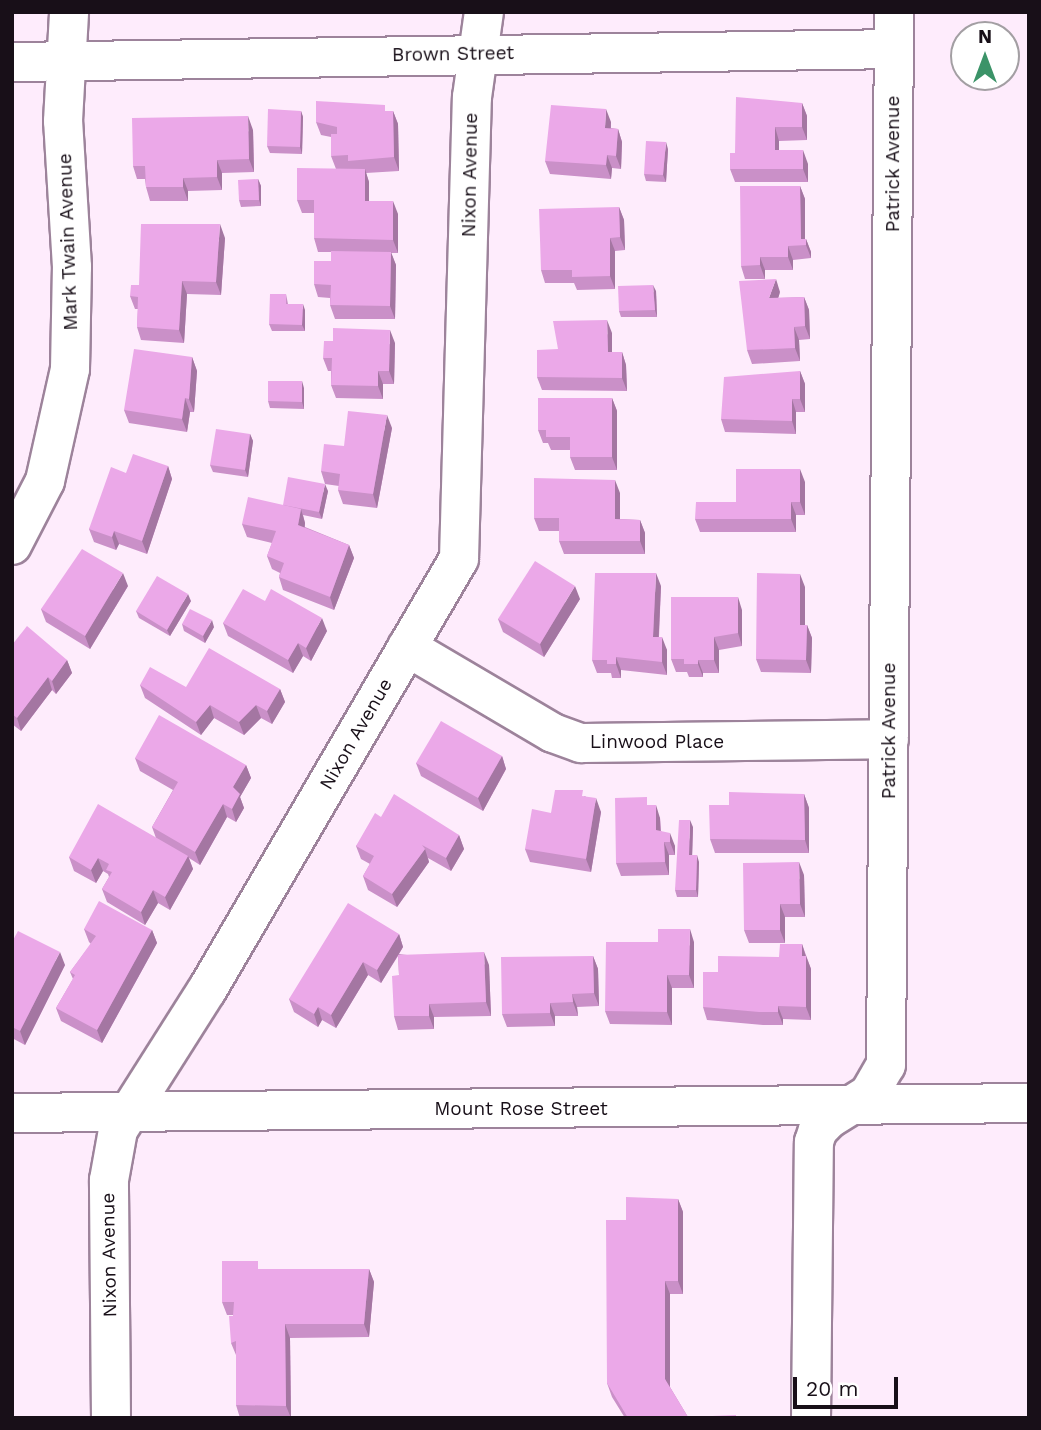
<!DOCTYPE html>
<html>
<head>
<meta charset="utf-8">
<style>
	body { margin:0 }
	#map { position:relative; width:1041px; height:1430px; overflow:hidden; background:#feecfc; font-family:"Work Sans",sans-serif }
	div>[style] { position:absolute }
	.roads { filter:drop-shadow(2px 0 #9d839b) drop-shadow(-2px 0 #9d839b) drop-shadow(0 2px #9d839b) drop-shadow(0 -2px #9d839b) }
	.minor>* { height:38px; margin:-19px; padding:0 19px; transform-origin:19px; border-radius:19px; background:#fff }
	.tertiary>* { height:38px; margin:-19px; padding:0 19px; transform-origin:19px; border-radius:19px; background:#fff }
	.wall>* { inset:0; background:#ca90c8 }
	.shaded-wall>* { inset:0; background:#a476a2 }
	.building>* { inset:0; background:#eba8e8 }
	span { translate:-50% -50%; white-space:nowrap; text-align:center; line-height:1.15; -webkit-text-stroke:5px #fff; paint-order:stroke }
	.street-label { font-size:19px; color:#180f18 }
	.frame { position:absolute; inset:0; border:14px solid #180f18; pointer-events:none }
	.north { position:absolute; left:950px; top:21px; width:70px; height:70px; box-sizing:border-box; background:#fff; border:2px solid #a39fa3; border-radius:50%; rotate:0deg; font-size:19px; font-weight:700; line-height:28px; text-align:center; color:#180f18 }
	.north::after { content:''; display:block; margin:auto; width:24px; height:32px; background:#3b9368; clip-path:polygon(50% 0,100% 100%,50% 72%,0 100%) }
	.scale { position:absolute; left:793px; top:1377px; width:105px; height:32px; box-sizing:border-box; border:4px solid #180f18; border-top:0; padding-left:9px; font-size:21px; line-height:24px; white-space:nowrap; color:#180f18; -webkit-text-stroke:5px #fff; paint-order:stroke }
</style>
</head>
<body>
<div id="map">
	<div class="roads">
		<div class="minor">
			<i style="left:12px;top:62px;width:882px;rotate:-0.84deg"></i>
			<i style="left:12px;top:545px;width:72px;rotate:-62.7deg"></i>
			<i style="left:45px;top:481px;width:115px;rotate:-77.4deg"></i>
			<i style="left:70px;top:369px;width:102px;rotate:-88.9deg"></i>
			<i style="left:72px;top:267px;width:146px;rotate:-93.5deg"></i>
			<i style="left:63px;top:121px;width:109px;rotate:-86.8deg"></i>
			<i style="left:407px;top:647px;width:169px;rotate:30.5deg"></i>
			<i style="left:553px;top:733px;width:30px;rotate:20deg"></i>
			<i style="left:581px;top:743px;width:308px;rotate:-0.7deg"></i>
			<i style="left:111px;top:1418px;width:238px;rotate:-90.5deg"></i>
			<i style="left:109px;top:1180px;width:51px;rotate:-79.8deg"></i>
			<i style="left:118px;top:1130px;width:166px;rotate:-57.6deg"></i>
			<i style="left:207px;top:990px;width:499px;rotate:-59.7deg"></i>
			<i style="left:459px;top:559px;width:462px;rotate:-88.4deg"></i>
			<i style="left:472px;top:97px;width:86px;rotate:-82deg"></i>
			<i style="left:811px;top:1418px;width:276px;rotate:-89.4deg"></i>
			<i style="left:814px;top:1142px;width:13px;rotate:-72deg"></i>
			<i style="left:818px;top:1130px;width:16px;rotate:-45deg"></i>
			<i style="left:829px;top:1119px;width:47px;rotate:-32deg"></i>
			<i style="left:869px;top:1094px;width:34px;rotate:-60deg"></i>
			<i style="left:886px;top:1065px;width:1053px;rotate:-89.56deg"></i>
		</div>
		<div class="tertiary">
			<i style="left:12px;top:1113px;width:1017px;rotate:-0.56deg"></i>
		</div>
	</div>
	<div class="wall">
		<i style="clip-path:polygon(802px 103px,807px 116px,807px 140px,779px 141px,779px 150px,808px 164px,808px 182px,735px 182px,730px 169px,735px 153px)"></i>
		<i style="clip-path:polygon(301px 111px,303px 117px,302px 154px,270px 153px,267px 146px)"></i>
		<i style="clip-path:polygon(387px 111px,393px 111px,398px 124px,399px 171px,366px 173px,369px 182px,369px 201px,398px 214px,398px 253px,391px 253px,396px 265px,395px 319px,335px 319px,330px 305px,330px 298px,318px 297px,314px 284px,331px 261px,331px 252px,318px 252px,314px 238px,314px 213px,302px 213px,297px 200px,336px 169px,331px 156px,331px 137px,321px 135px,316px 122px)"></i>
		<i style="clip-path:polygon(611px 122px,611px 128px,618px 129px,622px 142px,621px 169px,612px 168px,611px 179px,550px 174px,545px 161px)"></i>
		<i style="clip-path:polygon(253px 130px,254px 172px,222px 173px,222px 190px,188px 191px,188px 201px,150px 201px,146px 187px,145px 179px,137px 179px,133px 166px)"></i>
		<i style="clip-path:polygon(668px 149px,666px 182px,646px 181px,644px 174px)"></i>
		<i style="clip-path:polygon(258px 179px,261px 186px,261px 206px,241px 207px,239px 200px)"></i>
		<i style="clip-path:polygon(800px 186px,805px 199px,805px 239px,806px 239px,811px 252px,811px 258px,793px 260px,793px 270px,765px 270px,765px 279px,745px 279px,741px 266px)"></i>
		<i style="clip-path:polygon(619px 207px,624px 220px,625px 250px,615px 251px,615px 289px,577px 290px,574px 283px,545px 283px,541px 270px)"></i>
		<i style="clip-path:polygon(225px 238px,221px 295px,187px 294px,184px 343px,141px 340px,137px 327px,138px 309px,135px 309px,130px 296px,139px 285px)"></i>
		<i style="clip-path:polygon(656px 291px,657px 317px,621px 317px,619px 311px)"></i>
		<i style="clip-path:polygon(780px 292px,778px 298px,804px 297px,809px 310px,810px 339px,799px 340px,800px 361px,752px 364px,747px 350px)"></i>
		<i style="clip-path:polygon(286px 294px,288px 304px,305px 310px,305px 331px,272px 331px,269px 324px)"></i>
		<i style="clip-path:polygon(612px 333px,612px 352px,622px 352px,626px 365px,627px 391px,542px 390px,537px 377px,558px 349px)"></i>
		<i style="clip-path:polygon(395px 343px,394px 384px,383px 384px,383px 399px,336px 398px,331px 385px,331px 371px,328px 371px,323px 358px)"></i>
		<i style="clip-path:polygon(192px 357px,197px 371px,194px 412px,190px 412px,187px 432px,129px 423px,124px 410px)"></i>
		<i style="clip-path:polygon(800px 371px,805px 384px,805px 412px,796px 412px,796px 434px,725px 432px,721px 419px)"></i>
		<i style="clip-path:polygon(304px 388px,304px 409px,270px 408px,268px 401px)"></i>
		<i style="clip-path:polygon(612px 398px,617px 411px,617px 470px,575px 470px,570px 457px,570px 450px,551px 450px,548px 443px,543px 443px,538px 430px)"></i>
		<i style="clip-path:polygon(392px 428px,377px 508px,343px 504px,338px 490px,339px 486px,325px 484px,321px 471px,344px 446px)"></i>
		<i style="clip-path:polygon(250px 434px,253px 441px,248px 477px,213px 472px,210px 465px)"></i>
		<i style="clip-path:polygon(168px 466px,172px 479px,147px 554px,119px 544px,116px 550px,94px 542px,89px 529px,126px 473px)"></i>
		<i style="clip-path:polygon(805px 482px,805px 515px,796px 515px,796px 532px,700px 532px,695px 519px,736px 502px)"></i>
		<i style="clip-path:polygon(328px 491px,322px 519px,303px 515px,305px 523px,305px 527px,349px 545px,354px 558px,334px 610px,283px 590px,279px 577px,280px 573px,272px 569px,267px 556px,272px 543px,247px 537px,242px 524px,283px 505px)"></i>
		<i style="clip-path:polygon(620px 493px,620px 519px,640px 520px,645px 533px,645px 554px,564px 554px,559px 541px,559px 531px,539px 531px,534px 518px)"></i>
		<i style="clip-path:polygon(128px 586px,90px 649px,46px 622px,41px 609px)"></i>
		<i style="clip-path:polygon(661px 586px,659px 637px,667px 650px,667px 675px,621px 670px,621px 678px,612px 678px,611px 673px,597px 673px,592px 660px)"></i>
		<i style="clip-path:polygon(805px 587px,805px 625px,807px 625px,812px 638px,811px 673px,761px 672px,756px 659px)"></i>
		<i style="clip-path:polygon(580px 599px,544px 657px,503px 632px,498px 619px)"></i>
		<i style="clip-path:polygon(191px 601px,170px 636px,139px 618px,136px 611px)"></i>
		<i style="clip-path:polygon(265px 601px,327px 631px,311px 661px,303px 656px,293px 673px,228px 636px,223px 623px)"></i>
		<i style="clip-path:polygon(742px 610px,742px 646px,719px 650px,719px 673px,703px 673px,703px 677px,689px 677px,687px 672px,676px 672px,671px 659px)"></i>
		<i style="clip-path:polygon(182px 624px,214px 627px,205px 643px,184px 631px)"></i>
		<i style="clip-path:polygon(12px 645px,67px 660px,72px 673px,56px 694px,52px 690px,21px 731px,12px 724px)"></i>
		<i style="clip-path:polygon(140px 685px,186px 687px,280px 689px,285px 702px,272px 724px,261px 718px,244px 735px,214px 718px,201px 735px,145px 698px)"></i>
		<i style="clip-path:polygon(502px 756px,506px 769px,483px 811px,421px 776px,416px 763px)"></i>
		<i style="clip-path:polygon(135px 758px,246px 765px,251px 778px,240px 797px,244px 808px,236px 822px,227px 817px,200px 865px,189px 858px,193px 869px,170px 910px,158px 903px,145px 925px,107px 902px,102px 889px,109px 877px,108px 874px,103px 871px,96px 883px,74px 871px,69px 857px,156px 838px,152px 827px,173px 790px,140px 771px)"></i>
		<i style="clip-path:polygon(804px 794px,809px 808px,809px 853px,715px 853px,710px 839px,729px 805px)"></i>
		<i style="clip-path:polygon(585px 796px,601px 812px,591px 872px,530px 862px,525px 849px,551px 813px)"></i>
		<i style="clip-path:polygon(650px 805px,660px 818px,661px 831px,675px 846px,675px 855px,669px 855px,669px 875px,621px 876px,616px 863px)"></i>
		<i style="clip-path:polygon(381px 817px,459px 835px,464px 849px,451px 871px,428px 858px,429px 862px,397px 907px,368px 890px,363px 876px,370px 864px,361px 859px,356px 846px)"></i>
		<i style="clip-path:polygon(693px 827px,692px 855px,699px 862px,698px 897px,677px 897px,675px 890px)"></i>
		<i style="clip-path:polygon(804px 875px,805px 917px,785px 917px,785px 943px,749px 943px,744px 930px)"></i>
		<i style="clip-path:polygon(84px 929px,152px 930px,157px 943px,102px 1043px,61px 1021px,56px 1008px,73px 979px,70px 972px,91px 944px,89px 942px)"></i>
		<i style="clip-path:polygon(399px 934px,403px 947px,399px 954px,489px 965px,491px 1016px,434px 1017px,434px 1029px,398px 1030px,394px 1016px,399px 975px,398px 956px,381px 983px,368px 975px,336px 1028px,322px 1020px,318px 1027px,294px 1012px,289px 999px)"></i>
		<i style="clip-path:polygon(12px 942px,65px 965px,25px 1045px,12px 1038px)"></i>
		<i style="clip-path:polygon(694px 942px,694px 988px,672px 988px,672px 1025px,610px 1024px,605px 1011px)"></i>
		<i style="clip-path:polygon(802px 944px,811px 969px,811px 1020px,783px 1019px,783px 1025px,763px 1025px,707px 1020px,703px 1007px,779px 957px)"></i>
		<i style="clip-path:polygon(593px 956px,598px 969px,599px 1006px,577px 1007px,578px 1016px,555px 1016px,555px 1026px,507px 1027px,502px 1014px)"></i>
		<i style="clip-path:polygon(678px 1199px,683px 1212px,683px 1294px,670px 1294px,670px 1387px,688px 1417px,737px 1418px,625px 1418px,612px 1397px,607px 1383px,626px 1220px)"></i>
		<i style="clip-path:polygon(261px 1269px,369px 1269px,374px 1282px,369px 1337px,290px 1338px,291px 1418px,240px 1418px,236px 1405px,236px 1355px,231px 1343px,233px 1315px,227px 1315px,222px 1302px)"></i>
	</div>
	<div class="shaded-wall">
		<i style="clip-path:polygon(802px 103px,807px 116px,807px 140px,802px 127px)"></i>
		<i style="clip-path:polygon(606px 109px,611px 122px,610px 141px,605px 128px)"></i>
		<i style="clip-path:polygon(301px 111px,303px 117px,302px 154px,300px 147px)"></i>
		<i style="clip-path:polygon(393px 111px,398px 124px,399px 171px,394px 157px)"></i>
		<i style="clip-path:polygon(248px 116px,253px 130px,254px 172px,249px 159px)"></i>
		<i style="clip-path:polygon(775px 127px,779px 141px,779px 164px,775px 150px)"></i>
		<i style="clip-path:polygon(618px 129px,622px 142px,621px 169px,616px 156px)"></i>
		<i style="clip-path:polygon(666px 142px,668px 149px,666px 182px,663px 175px)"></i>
		<i style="clip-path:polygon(803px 150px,808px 164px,808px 182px,803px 169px)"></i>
		<i style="clip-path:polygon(607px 155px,612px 168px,611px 179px,606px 165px)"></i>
		<i style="clip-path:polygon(217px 160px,222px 173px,222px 190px,217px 177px)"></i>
		<i style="clip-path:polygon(365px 169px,369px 182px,369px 214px,365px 201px)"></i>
		<i style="clip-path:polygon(183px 178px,188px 191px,188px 201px,183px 187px)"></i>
		<i style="clip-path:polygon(258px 179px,261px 186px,261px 206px,259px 200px)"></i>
		<i style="clip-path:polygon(800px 186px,805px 199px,805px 245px,801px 239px)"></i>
		<i style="clip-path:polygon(393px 201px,398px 214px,398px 253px,393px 240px)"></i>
		<i style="clip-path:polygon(619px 207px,624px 220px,625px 250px,620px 237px)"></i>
		<i style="clip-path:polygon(220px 224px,225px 238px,221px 295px,216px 282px)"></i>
		<i style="clip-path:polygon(610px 238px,615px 251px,615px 289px,610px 276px)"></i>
		<i style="clip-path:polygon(806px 239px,811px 252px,811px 258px,806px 245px)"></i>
		<i style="clip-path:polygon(788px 246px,793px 260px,793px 270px,788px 257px)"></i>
		<i style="clip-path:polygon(391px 252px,396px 265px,395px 319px,390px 306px)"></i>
		<i style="clip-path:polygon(760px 257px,765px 270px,765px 279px,760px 265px)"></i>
		<i style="clip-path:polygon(776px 279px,780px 292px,774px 312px,769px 298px)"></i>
		<i style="clip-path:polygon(182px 281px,187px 294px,184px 343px,179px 330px)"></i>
		<i style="clip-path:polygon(653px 285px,656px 291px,657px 317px,655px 310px)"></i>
		<i style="clip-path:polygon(804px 297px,809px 310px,810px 339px,805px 326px)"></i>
		<i style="clip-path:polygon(303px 304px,305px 310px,305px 331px,302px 325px)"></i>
		<i style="clip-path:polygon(607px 320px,612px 333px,612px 365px,608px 352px)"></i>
		<i style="clip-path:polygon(794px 327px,799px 340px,800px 361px,795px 348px)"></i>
		<i style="clip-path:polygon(390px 330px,395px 343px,394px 384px,389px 371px)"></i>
		<i style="clip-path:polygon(622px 352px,626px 365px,627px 391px,622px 378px)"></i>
		<i style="clip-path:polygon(192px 357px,197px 371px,194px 412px,189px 399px)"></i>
		<i style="clip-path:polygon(378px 371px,383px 384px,383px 399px,378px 386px)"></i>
		<i style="clip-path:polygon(800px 371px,805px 384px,805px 412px,800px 399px)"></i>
		<i style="clip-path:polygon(302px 381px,304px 388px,304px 409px,302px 402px)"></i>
		<i style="clip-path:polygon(185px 398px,190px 412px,187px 432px,182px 419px)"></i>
		<i style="clip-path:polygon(612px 398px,617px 411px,617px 470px,612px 457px)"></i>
		<i style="clip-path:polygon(792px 399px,796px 412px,796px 434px,792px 421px)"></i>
		<i style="clip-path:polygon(387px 415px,392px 428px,377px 508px,373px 494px)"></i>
		<i style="clip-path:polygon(250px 434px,253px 441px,248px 477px,245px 470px)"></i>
		<i style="clip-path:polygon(168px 466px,172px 479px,147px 554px,142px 541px)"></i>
		<i style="clip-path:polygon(800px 469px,805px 482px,805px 515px,800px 502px)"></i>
		<i style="clip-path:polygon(615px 480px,620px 493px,620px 532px,615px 519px)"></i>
		<i style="clip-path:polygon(325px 484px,328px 491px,322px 519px,319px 512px)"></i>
		<i style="clip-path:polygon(791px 502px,796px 515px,796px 532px,791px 519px)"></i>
		<i style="clip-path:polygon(301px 509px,305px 523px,303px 538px,298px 525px)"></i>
		<i style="clip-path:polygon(640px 520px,645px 533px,645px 554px,640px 541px)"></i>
		<i style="clip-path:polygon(114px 531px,119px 544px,116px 550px,112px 537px)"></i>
		<i style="clip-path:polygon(349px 545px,354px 558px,334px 610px,330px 597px)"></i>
		<i style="clip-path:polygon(123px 573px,128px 586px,90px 649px,85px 636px)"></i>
		<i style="clip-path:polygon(656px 573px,661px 586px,658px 650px,653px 637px)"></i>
		<i style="clip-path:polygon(800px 574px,805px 587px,805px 638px,800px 625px)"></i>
		<i style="clip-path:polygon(575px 586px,580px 599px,544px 657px,540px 644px)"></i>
		<i style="clip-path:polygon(188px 594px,191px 601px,170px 636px,167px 630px)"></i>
		<i style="clip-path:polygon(738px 597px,742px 610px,742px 646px,738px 633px)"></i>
		<i style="clip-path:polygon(322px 618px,327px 631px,311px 661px,306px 648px)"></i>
		<i style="clip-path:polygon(212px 620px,214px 627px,205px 643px,203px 636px)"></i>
		<i style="clip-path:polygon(807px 625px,812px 638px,811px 673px,806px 660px)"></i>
		<i style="clip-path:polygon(662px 637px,667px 650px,667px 675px,662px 662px)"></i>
		<i style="clip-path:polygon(714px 637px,719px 650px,719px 673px,714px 660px)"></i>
		<i style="clip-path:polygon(298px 643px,303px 656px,293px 673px,288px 660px)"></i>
		<i style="clip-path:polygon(616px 657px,621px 670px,621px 678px,616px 664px)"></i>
		<i style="clip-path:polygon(67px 660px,72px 673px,56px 694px,52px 681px)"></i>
		<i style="clip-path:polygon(698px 660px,703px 673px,703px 677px,698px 664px)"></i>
		<i style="clip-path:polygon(48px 677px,52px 690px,21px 731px,17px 718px)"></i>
		<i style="clip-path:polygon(280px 689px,285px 702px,272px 724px,267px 711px)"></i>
		<i style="clip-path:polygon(210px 705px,214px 718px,201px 735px,196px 722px)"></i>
		<i style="clip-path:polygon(256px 705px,261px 718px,244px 735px,239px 722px)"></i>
		<i style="clip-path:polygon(502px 756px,506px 769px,483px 811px,478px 798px)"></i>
		<i style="clip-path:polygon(246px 765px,251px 778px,240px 797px,244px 808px,236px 822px,232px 809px,233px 787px)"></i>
		<i style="clip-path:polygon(804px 794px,809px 808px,809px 853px,805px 840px)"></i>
		<i style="clip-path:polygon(596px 798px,601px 812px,591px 872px,586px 859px)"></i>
		<i style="clip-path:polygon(223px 804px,227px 817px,200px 865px,195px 852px)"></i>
		<i style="clip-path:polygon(656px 805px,660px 818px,661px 843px,656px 830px)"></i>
		<i style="clip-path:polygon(690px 820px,693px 827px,692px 861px,689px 855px)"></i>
		<i style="clip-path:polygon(670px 833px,675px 846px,675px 855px,670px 842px)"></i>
		<i style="clip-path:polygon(459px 835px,464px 849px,451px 871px,446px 858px)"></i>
		<i style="clip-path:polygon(664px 842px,669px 855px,669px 875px,665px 862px)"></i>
		<i style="clip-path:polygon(425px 849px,429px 862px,397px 907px,392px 894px)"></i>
		<i style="clip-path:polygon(697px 855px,699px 862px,698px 897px,696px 890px)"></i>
		<i style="clip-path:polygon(188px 856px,193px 869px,170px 910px,165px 897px)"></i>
		<i style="clip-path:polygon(98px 858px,103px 871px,96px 883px,91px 870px)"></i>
		<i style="clip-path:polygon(799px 862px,804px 875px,805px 917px,800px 904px)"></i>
		<i style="clip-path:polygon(153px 890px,158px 903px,145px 925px,141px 912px)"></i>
		<i style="clip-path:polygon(780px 904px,785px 917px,785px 943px,780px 930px)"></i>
		<i style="clip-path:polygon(690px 929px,694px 942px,694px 988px,689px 975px)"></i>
		<i style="clip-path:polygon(152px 930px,157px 943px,102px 1043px,97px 1030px)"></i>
		<i style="clip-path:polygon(399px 934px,403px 947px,381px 983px,377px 970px)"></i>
		<i style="clip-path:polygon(802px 944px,806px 957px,802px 956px)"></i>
		<i style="clip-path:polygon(60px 952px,65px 965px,25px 1045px,20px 1031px)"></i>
		<i style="clip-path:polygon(484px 952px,489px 965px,491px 1016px,486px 1002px)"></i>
		<i style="clip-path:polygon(593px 956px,598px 969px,599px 1006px,594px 993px)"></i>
		<i style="clip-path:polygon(806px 956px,811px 969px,811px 1020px,806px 1007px)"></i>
		<i style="clip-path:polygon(363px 962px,368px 975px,336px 1028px,331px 1015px)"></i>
		<i style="clip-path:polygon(667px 975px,672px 988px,672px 1025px,667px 1012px)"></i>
		<i style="clip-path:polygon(572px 994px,577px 1007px,578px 1016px,573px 1002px)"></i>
		<i style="clip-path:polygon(550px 1003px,555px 1016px,555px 1026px,550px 1013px)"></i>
		<i style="clip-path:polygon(429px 1004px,434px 1017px,434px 1029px,429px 1016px)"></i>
		<i style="clip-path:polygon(778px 1006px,783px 1019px,783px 1025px,778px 1012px)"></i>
		<i style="clip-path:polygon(318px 1007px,322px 1020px,318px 1027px,314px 1014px)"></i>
		<i style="clip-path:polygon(678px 1199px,683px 1212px,683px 1294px,678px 1281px)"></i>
		<i style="clip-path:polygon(369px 1269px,374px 1282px,369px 1337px,364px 1324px)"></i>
		<i style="clip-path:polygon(665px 1281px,670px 1294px,670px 1393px,665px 1379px)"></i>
		<i style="clip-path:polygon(285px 1324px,290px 1338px,291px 1418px,286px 1406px)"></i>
	</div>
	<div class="building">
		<i style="clip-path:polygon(736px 97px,802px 103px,802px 127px,775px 127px,775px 150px,803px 150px,803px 169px,730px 169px,730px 153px,735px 153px)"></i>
		<i style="clip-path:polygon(316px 101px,385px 105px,385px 111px,393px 111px,394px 157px,348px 161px,348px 155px,331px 156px,331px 134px,337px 134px,337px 127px,316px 122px)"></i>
		<i style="clip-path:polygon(551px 105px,606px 109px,605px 128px,618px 129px,616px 156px,607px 155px,606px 165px,545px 161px)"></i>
		<i style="clip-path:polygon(268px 109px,301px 111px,300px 147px,267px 146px)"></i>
		<i style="clip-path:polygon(248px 116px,249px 159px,217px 160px,217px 177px,183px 178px,183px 187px,146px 187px,145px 166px,133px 166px,132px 118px)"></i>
		<i style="clip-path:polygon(646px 141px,666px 142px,663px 175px,644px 174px)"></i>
		<i style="clip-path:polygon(297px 168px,365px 169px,365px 201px,393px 201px,393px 240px,314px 238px,314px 200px,297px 200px)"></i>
		<i style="clip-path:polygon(258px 179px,259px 200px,239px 200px,238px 180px)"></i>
		<i style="clip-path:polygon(740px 186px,800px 186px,801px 239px,806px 239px,806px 245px,788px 246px,788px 257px,760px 257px,760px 265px,741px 266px)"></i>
		<i style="clip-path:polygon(619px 207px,620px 237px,610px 238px,610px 276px,572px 277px,572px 270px,541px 270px,539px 209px)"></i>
		<i style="clip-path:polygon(141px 224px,220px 224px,216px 282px,182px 281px,179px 330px,137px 327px,138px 297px,130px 296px,131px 285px,139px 285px)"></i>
		<i style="clip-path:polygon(331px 251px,391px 252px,390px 306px,330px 305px,331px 285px,314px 284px,314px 261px,331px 261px)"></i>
		<i style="clip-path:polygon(776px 279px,769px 298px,804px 297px,805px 326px,794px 327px,795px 348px,747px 350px,739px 281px)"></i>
		<i style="clip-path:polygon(653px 285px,655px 310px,619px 311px,618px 286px)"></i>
		<i style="clip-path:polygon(270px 294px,286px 294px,286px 304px,303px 304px,302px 325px,269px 324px)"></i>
		<i style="clip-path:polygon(607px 320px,608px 352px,622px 352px,622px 378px,537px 377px,537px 350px,558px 349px,553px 321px)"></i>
		<i style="clip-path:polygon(333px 328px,390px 330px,389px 371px,378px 371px,378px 386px,331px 385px,332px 358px,323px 358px,324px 341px,333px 341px)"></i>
		<i style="clip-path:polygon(134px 349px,192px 357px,189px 399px,185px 398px,182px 419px,124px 410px)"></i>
		<i style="clip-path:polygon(800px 371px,800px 399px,792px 399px,792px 421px,721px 419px,724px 377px)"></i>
		<i style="clip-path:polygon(268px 381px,302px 381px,302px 402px,268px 401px)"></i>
		<i style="clip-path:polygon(538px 398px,612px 398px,612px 457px,570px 457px,570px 437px,546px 437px,546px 430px,538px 430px)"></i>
		<i style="clip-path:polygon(348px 411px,387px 415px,373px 494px,338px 490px,340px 474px,321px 471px,324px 444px,344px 446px)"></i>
		<i style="clip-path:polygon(216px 429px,250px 434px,245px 470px,210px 465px)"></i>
		<i style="clip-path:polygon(133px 454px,168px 466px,142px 541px,114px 531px,112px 537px,89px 529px,111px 467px,126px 473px)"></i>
		<i style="clip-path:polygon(736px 469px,800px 469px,800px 502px,791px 502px,791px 519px,695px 519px,696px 502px,736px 502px)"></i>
		<i style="clip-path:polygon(288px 477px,325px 484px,319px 512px,283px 505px)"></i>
		<i style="clip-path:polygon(534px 478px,615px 480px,615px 519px,640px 520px,640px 541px,559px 541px,559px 518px,534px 518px)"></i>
		<i style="clip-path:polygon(248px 497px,301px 509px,298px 525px,349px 545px,330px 597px,279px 577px,284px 563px,267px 556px,276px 531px,242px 524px)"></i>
		<i style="clip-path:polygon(82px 549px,123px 573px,85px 636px,41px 609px)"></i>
		<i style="clip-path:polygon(535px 561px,575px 586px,540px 644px,498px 619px)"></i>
		<i style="clip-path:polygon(595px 573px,656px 573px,653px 637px,662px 637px,662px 662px,616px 657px,616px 664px,607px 664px,607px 660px,592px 660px)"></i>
		<i style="clip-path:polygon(757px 573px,800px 574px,800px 625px,807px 625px,806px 660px,756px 659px)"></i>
		<i style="clip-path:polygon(157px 576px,188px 594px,167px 630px,136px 611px)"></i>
		<i style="clip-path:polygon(243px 589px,265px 601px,271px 589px,322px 618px,306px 648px,298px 643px,288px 660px,223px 623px)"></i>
		<i style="clip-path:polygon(671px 597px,738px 597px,738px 633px,714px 637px,714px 660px,698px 660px,698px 664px,684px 664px,684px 659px,671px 659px)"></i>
		<i style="clip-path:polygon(190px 609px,212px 620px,203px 636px,182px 624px)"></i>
		<i style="clip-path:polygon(27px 626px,67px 660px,52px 681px,48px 677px,17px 718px,12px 714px,12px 645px)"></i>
		<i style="clip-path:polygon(209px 648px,280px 689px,267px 711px,256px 705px,239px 722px,210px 705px,196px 722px,140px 685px,150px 667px,186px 687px)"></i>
		<i style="clip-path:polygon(159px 715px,246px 765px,233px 787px,240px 794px,232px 809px,223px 804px,195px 852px,152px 827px,178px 782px,135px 758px)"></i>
		<i style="clip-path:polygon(441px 721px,502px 756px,478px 798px,416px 763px)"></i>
		<i style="clip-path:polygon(555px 790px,583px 790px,582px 796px,596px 798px,586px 859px,525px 849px,532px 809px,551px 813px)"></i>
		<i style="clip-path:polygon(729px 792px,804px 794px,805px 840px,710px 839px,709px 805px,729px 805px)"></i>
		<i style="clip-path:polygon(394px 794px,459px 835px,446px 858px,422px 845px,425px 849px,392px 894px,363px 876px,374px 856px,356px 846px,375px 813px,381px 817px)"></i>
		<i style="clip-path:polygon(647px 797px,647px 805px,656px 805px,656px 830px,670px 833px,670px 842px,664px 842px,665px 862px,616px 863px,615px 798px)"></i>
		<i style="clip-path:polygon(98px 804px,188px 856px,165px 897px,153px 890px,141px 912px,102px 889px,112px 872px,106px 870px,109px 864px,98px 858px,91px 870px,69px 857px)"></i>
		<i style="clip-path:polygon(679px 820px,690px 820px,689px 855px,697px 855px,696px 890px,675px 890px)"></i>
		<i style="clip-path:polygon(799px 862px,800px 904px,780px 904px,780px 930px,744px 930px,743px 863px)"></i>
		<i style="clip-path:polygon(99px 901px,152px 930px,97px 1030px,56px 1008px,75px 975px,70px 972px,96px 936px,84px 929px)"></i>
		<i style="clip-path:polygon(348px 903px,399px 934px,377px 970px,363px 962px,331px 1015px,318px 1007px,314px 1014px,289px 999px)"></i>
		<i style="clip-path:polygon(658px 929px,690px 929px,689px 975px,667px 975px,667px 1012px,605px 1011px,606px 942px,658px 942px)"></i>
		<i style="clip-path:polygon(18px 931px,60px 952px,20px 1031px,12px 1027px,12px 942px)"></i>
		<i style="clip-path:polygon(780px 944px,802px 944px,802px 956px,806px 956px,806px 1007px,778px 1006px,778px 1012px,759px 1012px,703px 1007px,703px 972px,718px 972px,718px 956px,779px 957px)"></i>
		<i style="clip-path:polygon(484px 952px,486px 1002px,429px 1004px,429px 1016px,394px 1016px,392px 976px,399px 975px,398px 955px)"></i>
		<i style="clip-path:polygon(593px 956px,594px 993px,572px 994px,573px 1002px,550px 1003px,550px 1013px,502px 1014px,501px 957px)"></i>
		<i style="clip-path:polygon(626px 1197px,678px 1199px,678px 1281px,665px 1281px,665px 1379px,688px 1417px,736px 1415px,736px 1418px,628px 1418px,607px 1383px,606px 1220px,626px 1220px)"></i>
		<i style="clip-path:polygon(222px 1261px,258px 1261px,258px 1269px,369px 1269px,364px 1324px,285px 1324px,286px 1406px,236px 1405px,236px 1341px,231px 1343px,229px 1316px,233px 1316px,234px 1302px,222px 1302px)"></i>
	</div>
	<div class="street-label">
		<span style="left:453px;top:54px;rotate:-1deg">Brown Street</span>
		<span style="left:893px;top:164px;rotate:-90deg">Patrick Avenue</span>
		<span style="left:470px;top:175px;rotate:-89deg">Nixon Avenue</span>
		<span style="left:68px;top:242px;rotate:-92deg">Mark Twain Avenue</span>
		<span style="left:889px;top:731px;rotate:-90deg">Patrick Avenue</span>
		<span style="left:356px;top:734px;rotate:-60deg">Nixon Avenue</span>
		<span style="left:657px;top:742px">Linwood Place</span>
		<span style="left:521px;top:1109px">Mount Rose Street</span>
		<span style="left:109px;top:1255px;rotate:-91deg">Nixon Avenue</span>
	</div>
	<div class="frame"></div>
	<div class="north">N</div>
	<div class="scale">20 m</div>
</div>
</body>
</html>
